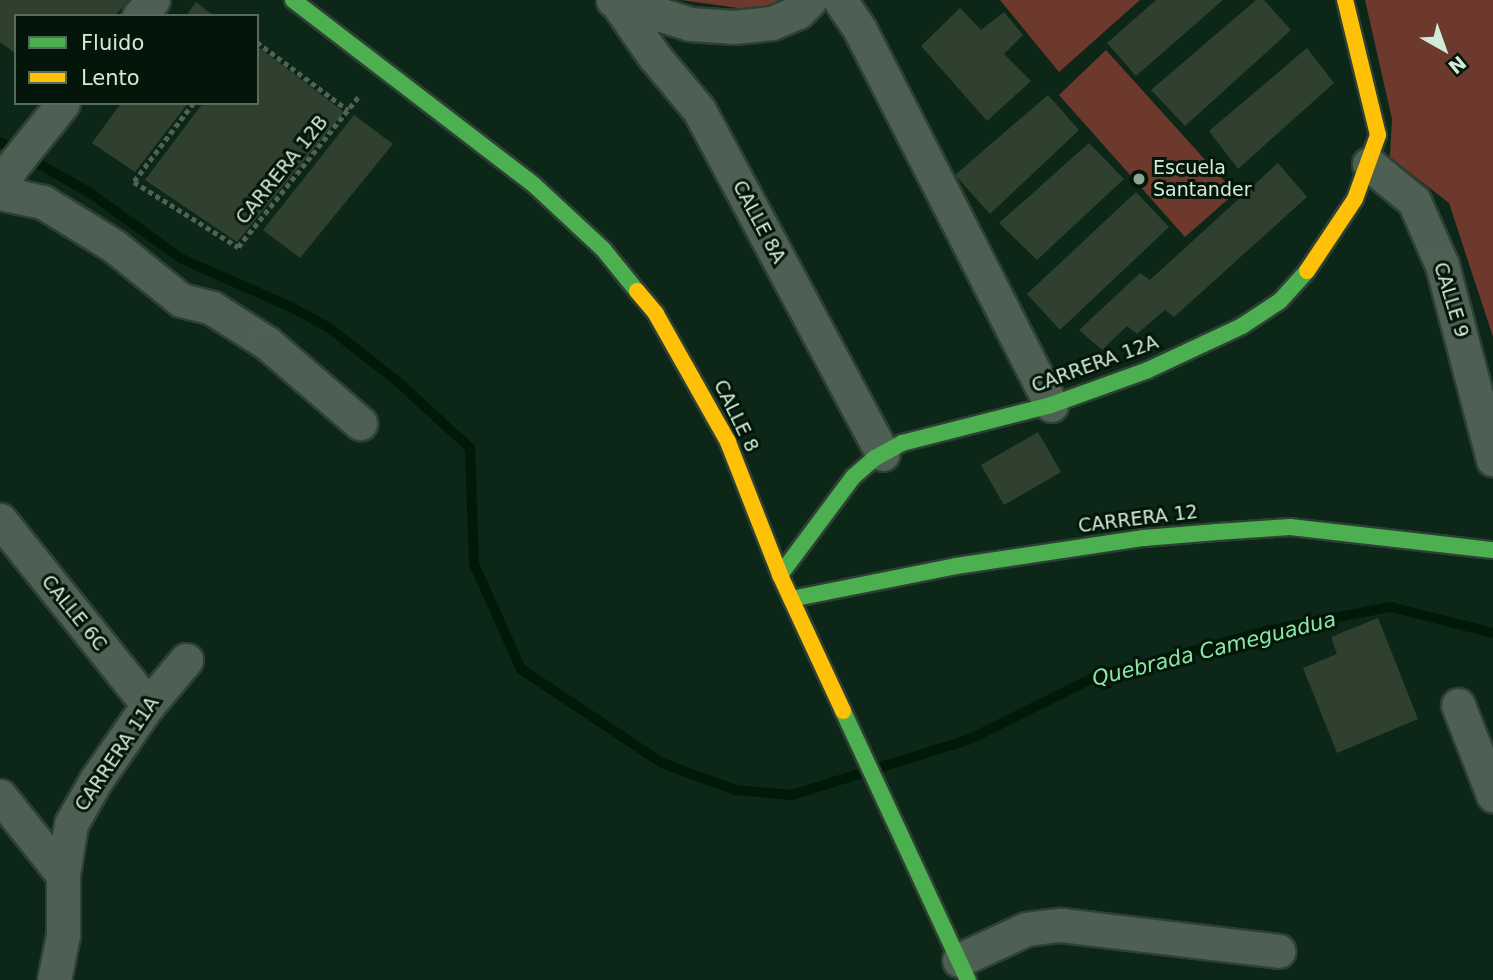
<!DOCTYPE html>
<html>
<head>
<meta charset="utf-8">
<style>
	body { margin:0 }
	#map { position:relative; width:1493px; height:980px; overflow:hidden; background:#0c2717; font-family:"DejaVu Sans",sans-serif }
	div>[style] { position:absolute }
	.green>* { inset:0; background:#6d392d }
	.stream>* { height:10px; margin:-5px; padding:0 5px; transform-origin:5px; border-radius:5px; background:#011a08 }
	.building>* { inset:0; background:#2f402f }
	.path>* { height:4.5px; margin-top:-2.25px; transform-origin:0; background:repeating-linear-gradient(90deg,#506156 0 5px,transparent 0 8.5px) }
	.roads { filter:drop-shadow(2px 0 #2e4034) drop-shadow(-2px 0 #2e4034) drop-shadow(0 2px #2e4034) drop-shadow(0 -2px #2e4034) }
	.street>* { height:33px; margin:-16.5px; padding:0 16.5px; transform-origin:16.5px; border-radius:16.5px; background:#4e6053 }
	.fast>* { height:16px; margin:-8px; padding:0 8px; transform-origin:8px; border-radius:8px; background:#4caf50 }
	.slow>* { height:16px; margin:-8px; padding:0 8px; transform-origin:8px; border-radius:8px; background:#ffc107 }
	.dots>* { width:19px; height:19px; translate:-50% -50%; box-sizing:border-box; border:4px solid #041609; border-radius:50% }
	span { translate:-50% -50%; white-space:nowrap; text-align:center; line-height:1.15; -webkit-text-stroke:6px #041609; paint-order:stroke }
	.poi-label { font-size:19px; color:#d2ebd8 }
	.left { translate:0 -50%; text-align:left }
	.street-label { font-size:19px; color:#d2ebd8 }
	.water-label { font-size:21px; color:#8de5a7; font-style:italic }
	.legend { position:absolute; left:14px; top:14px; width:245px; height:91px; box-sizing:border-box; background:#041609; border:2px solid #566b5c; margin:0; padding:9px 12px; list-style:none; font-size:21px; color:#d2ebd8 }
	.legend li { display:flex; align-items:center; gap:14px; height:35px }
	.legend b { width:35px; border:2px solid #566b5c }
	.north { position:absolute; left:1409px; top:14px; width:70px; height:70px; -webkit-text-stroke:5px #041609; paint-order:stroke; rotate:140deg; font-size:19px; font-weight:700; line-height:28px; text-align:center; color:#d2ebd8 }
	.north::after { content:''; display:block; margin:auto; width:24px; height:32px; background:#d2ebd8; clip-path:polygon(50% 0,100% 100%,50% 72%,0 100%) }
</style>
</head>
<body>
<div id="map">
	<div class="green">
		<i style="clip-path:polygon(681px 0,791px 0,791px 6px,752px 10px)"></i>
		<i style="clip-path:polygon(1000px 0,1140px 0,1059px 72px)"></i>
		<i style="clip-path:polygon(1365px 0,1493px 0,1493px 337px,1449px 203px,1390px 157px,1392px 119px)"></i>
		<i style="clip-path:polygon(1106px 50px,1235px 193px,1185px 237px,1059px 95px)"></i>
	</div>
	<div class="stream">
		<i style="left:0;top:142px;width:103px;rotate:29.5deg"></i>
		<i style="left:90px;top:193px;width:113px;rotate:35.7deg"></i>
		<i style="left:182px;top:259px;width:121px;rotate:23.8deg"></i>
		<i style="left:293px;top:308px;width:41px;rotate:29.1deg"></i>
		<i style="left:329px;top:328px;width:85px;rotate:37.8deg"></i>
		<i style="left:396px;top:380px;width:100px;rotate:42.6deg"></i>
		<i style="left:470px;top:448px;width:116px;rotate:88deg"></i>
		<i style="left:474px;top:564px;width:115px;rotate:65.9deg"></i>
		<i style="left:521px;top:669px;width:169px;rotate:33.7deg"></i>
		<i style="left:662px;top:763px;width:78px;rotate:20.3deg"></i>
		<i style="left:735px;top:790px;width:57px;rotate:5deg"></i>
		<i style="left:792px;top:795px;width:184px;rotate:-17.4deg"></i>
		<i style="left:968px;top:740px;width:140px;rotate:-26.4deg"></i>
		<i style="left:1093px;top:678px;width:183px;rotate:-15.2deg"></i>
		<i style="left:1270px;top:630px;width:123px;rotate:-10.8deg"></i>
		<i style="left:1391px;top:607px;width:105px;rotate:14.3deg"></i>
	</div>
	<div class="building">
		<i style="clip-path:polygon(0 0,128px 0,115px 16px,16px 16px,16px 54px,0 42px)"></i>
		<i style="clip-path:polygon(1156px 0,1223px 0,1136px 76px,1107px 43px)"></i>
		<i style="clip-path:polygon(1256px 0,1264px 0,1291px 30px,1185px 126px,1151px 90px)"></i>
		<i style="clip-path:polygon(196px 2px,214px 16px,186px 16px)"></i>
		<i style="clip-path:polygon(960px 8px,981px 30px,1004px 12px,1023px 35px,1004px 54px,1031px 81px,987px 121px,921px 46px)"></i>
		<i style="clip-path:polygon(257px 46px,344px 112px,237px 242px,145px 180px,203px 103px,257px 103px)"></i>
		<i style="clip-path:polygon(1307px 48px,1334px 83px,1238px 169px,1209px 131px)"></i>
		<i style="clip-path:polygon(1048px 95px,1079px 130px,990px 214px,955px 175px)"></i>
		<i style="clip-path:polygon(121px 103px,188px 103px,135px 172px,92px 143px)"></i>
		<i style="clip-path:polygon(354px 115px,393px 144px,300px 258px,263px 230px)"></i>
		<i style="clip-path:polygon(1089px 143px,1124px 179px,1037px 260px,999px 223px)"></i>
		<i style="clip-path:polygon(1278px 163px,1307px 197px,1174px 317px,1165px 310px,1137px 334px,1127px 326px,1102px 350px,1079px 330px,1140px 273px,1150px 280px)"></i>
		<i style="clip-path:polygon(1136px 192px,1169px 227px,1060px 330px,1027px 294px)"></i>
		<i style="clip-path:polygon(1038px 432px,1061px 472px,1004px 505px,981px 465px)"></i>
		<i style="clip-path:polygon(1378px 618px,1418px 719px,1337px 753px,1303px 668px,1337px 654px,1331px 637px)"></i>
	</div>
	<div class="path">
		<i style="left:257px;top:42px;width:114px;rotate:36.8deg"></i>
		<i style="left:194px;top:103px;width:99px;rotate:127.2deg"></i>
		<i style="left:134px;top:182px;width:123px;rotate:32deg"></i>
		<i style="left:238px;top:247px;width:193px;rotate:-51.3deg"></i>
	</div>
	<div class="roads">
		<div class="street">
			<i style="left:613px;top:0;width:81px;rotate:17.3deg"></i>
			<i style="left:690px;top:24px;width:44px;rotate:3.9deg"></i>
			<i style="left:734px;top:27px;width:38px;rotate:-6deg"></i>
			<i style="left:772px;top:23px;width:28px;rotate:-23deg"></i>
			<i style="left:798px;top:12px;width:17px;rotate:-45deg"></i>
			<i style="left:840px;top:0;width:36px;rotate:56deg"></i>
			<i style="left:860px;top:30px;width:421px;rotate:63deg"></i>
			<i style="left:617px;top:3px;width:65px;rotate:55.1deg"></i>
			<i style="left:654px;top:56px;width:70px;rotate:50.2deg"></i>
			<i style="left:699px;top:110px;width:390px;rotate:61.9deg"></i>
			<i style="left:139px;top:16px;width:21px;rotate:-49deg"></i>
			<i style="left:1369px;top:164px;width:58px;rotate:39.4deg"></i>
			<i style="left:1414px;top:201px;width:70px;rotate:66.4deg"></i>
			<i style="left:1442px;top:265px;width:201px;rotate:75.3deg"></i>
			<i style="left:0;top:189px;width:24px;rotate:-62deg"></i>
			<i style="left:11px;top:168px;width:83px;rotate:-51.3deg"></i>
			<i style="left:0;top:193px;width:44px;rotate:11.8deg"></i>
			<i style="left:43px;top:202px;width:84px;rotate:31.8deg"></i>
			<i style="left:114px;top:246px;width:86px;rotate:38.9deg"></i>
			<i style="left:181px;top:300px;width:32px;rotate:14deg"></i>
			<i style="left:212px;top:308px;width:65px;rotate:32.5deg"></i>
			<i style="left:267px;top:343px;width:123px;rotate:40.7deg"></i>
			<i style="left:0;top:520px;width:237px;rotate:51.3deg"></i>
			<i style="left:1458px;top:705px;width:97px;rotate:68.7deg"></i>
			<i style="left:0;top:796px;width:101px;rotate:51.4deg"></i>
			<i style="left:959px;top:960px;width:74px;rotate:-24.8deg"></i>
			<i style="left:1026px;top:929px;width:35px;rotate:-7deg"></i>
			<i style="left:1061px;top:925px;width:219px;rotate:6.8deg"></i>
			<i style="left:54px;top:980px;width:46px;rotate:-78.7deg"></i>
			<i style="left:63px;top:935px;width:60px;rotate:-90deg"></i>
			<i style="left:63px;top:875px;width:52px;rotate:-81.1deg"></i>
			<i style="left:71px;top:824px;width:51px;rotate:-60.4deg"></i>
			<i style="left:96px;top:780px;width:91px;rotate:-55.3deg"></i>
			<i style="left:148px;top:705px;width:59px;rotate:-49.8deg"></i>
		</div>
		<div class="fast">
			<i style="left:293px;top:0;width:302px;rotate:37.5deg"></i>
			<i style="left:533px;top:184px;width:96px;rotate:42.9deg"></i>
			<i style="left:603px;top:249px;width:54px;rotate:51deg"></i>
			<i style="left:780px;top:575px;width:122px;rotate:-53.3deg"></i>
			<i style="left:853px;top:477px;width:29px;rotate:-41deg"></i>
			<i style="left:875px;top:458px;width:31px;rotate:-29deg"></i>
			<i style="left:902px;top:443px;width:154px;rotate:-14.3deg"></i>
			<i style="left:1051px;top:405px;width:103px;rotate:-19.8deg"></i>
			<i style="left:1148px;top:370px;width:104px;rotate:-25.1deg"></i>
			<i style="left:1242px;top:326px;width:45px;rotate:-33.3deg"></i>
			<i style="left:1280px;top:301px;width:40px;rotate:-48deg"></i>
			<i style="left:791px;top:599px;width:168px;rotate:-11.3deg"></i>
			<i style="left:956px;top:566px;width:190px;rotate:-8.5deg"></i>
			<i style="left:1144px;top:538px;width:73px;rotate:-4.7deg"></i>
			<i style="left:1217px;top:532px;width:73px;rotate:-3.9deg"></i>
			<i style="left:1290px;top:527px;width:204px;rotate:6.5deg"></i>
			<i style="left:843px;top:711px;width:297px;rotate:65.1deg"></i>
		</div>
		<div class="slow">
			<i style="left:1307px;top:271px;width:87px;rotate:-56.3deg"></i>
			<i style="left:1355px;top:199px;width:68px;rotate:-70.2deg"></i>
			<i style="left:1378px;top:135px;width:139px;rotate:-103.7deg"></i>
			<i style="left:637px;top:291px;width:30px;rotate:50deg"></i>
			<i style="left:656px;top:314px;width:147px;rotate:60.6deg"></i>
			<i style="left:728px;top:442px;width:143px;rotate:68.6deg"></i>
			<i style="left:780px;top:575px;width:150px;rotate:65.1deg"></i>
		</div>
	</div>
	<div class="dots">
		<i style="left:1139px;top:179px;background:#8da694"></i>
	</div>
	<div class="poi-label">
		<span class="left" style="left:1153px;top:179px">Escuela<br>Santander</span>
	</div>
	<div class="street-label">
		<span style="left:282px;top:170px;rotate:-51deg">CARRERA 12B</span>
		<span style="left:759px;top:222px;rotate:62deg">CALLE 8A</span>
		<span style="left:1451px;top:300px;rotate:73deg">CALLE 9</span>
		<span style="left:1095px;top:364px;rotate:-20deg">CARRERA 12A</span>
		<span style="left:736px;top:416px;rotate:64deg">CALLE 8</span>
		<span style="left:1138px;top:519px;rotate:-7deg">CARRERA 12</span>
		<span style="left:74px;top:613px;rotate:51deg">CALLE 6C</span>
		<span style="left:117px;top:754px;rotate:-56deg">CARRERA 11A</span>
	</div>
	<div class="water-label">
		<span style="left:1214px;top:649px;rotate:-14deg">Quebrada Cameguadua</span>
	</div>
	<ul class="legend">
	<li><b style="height:9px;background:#4caf50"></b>Fluido</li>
	<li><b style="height:9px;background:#ffc107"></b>Lento</li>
	</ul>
	<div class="north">N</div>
</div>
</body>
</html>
